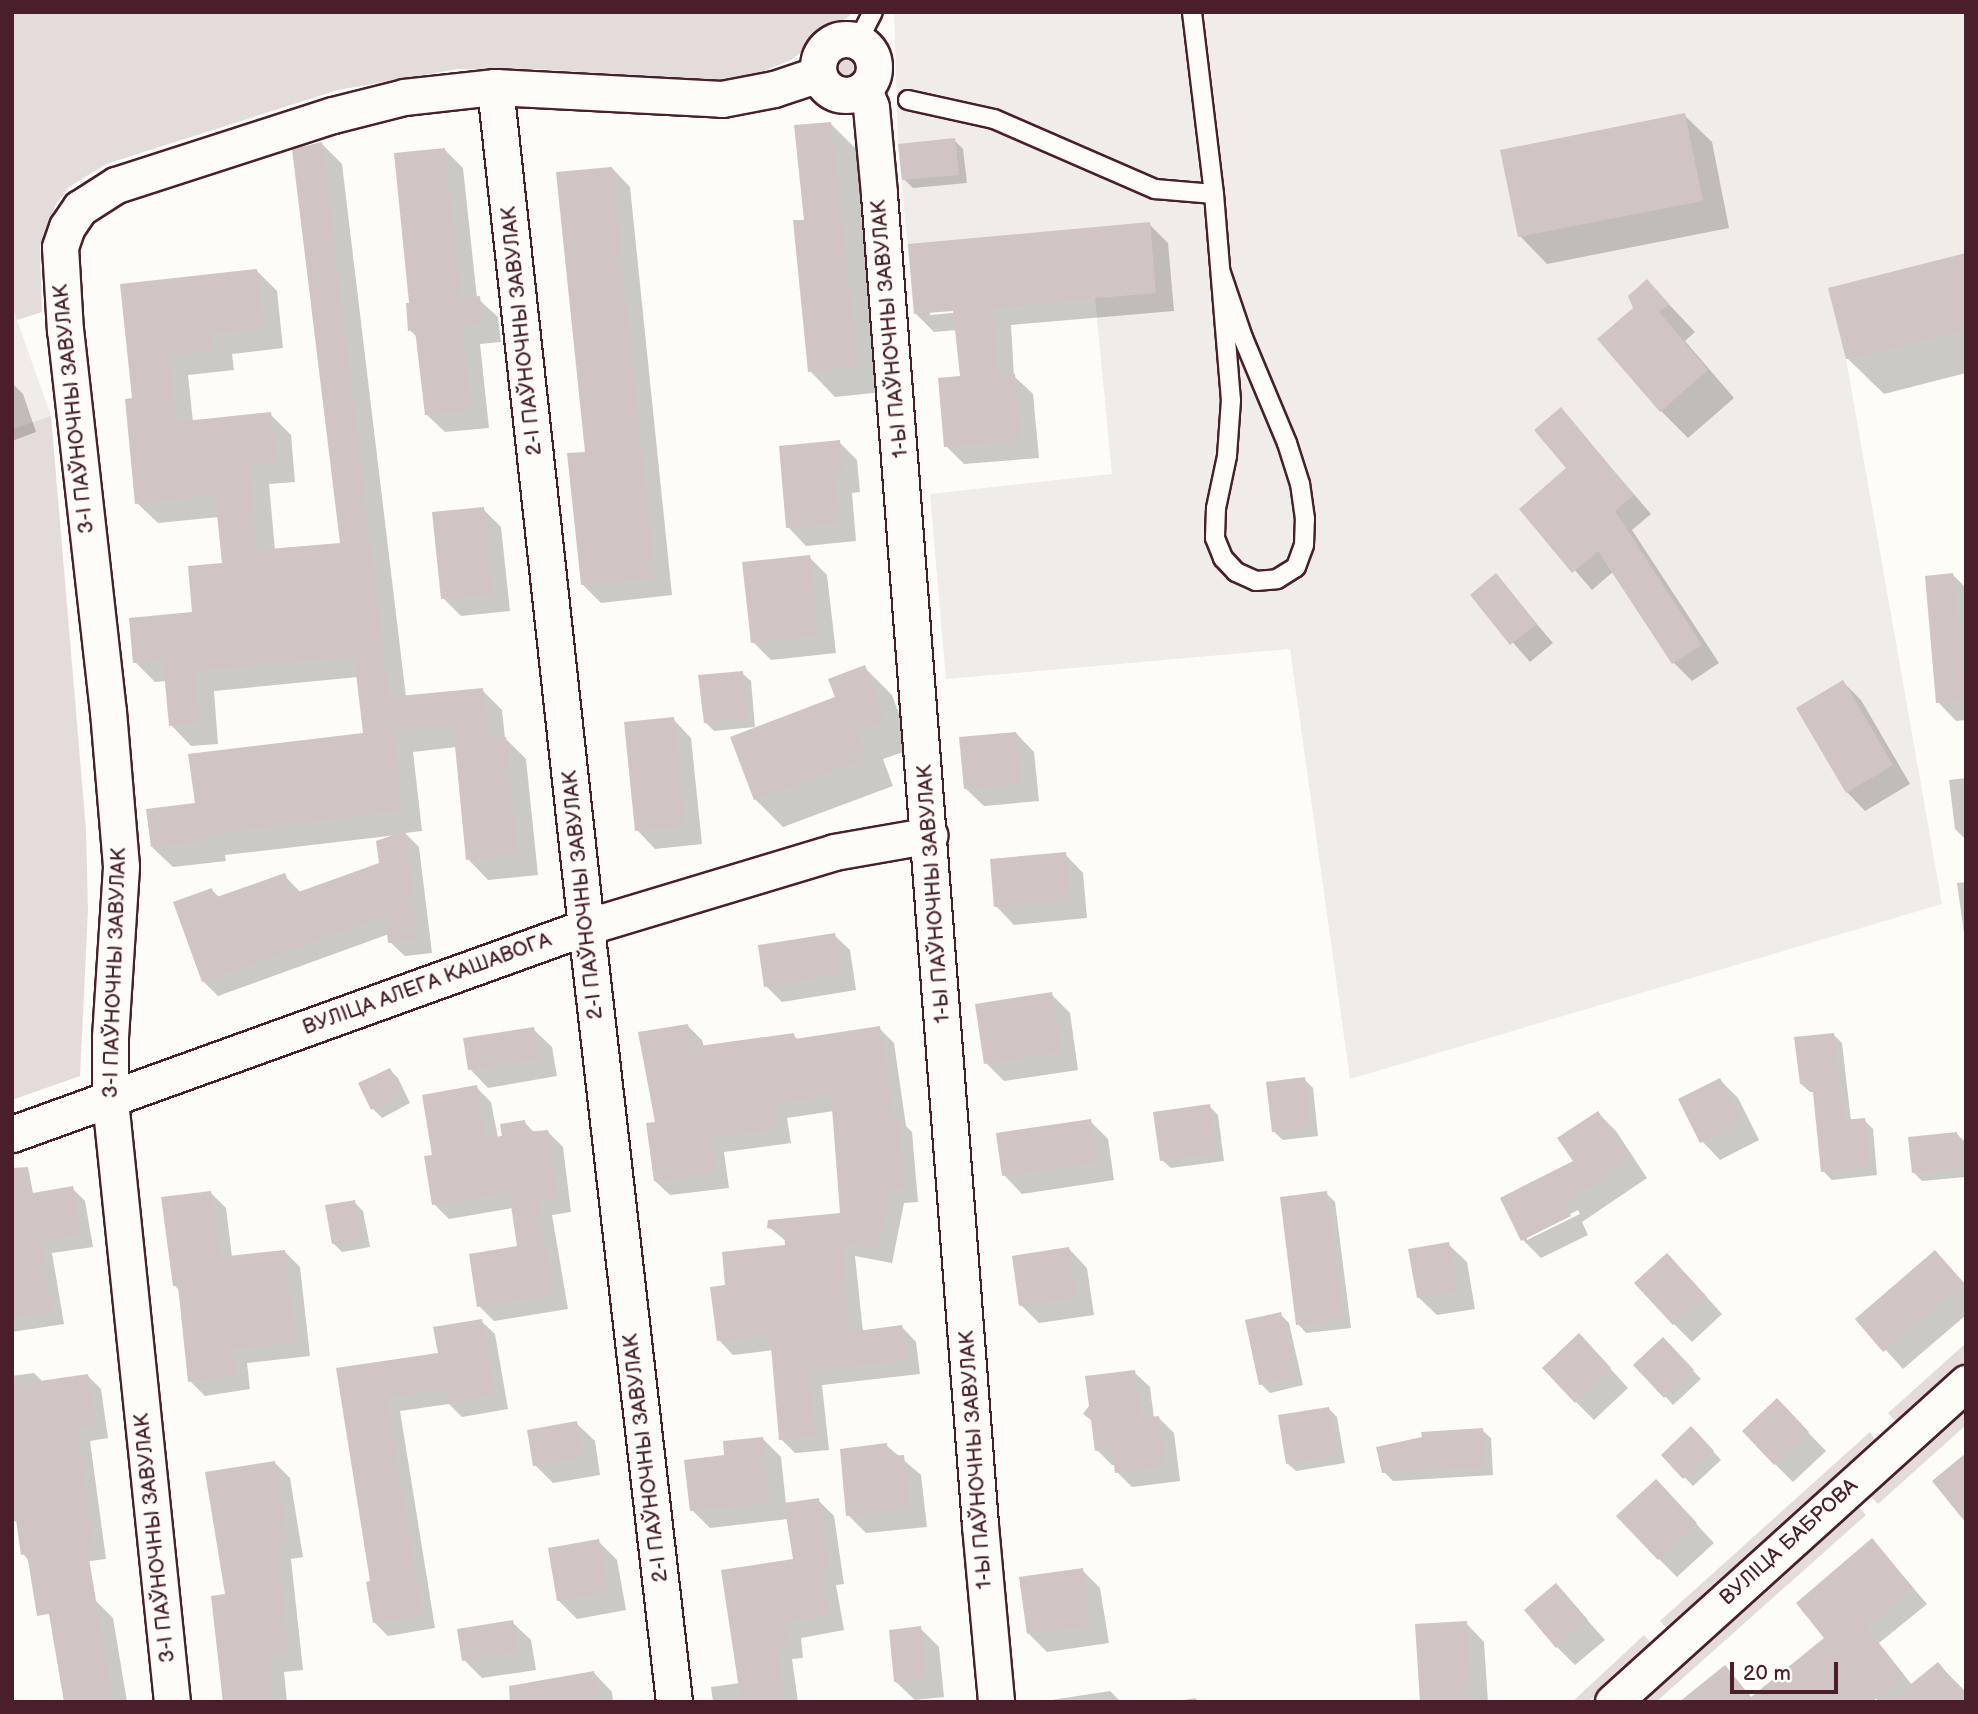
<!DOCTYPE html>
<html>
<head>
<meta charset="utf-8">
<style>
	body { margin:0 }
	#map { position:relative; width:1978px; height:1714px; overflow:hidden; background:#fdfcf7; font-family:"Balsamiq Sans",sans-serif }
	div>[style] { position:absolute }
	.built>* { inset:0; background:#f0ece8 }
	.green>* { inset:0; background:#e3dcda }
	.round { border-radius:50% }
	.shadow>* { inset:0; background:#0003 }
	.building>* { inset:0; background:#d0c5c4 }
	.roads { filter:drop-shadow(2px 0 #4a1f2b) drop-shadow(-2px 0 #4a1f2b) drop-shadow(0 2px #4a1f2b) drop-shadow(0 -2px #4a1f2b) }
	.lane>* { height:18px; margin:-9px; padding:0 9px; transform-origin:9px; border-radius:9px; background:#fdfcf7 }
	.street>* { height:35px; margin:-17.5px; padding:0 17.5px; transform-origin:17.5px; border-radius:17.5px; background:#fdfcf7 }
	.street>.ring { margin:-17.5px; padding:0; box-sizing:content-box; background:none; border:35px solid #fdfcf7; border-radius:50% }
	span { translate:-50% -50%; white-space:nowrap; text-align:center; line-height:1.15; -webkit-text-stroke:6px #fdfcf7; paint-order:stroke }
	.street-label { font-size:21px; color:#4a1f2b }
	.frame { position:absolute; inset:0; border:14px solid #4a1f2b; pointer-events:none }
	.scale { position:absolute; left:1730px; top:1662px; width:108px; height:32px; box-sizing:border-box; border:4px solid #4a1f2b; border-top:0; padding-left:9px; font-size:21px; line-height:24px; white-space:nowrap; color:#4a1f2b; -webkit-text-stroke:5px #fdfcf7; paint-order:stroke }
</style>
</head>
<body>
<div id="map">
	<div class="built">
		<i style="clip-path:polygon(894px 12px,1966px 12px,1966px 329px,1846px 359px,1942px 904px,1350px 1079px,1290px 649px,946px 679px,930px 494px,1112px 474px,1095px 298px,914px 314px,898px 144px)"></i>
		<i style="clip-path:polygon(12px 306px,51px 416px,12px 429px)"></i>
	</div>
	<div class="green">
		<i style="clip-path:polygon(12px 12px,854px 12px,791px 60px,749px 77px,723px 82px,538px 69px,458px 69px,338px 90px,106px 164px,69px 187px,56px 204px,40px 246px,42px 312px,17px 320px,12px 306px)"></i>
		<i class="round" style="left:825px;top:45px;width:42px;height:42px"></i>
		<i style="clip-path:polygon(51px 416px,86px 830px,88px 910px,80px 1076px,12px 1100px,12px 429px)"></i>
		<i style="clip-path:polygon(1966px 1343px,1966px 1361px,1897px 1423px,1888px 1413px)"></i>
		<i style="clip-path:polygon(1966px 1408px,1966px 1425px,1878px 1504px,1869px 1495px)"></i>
		<i style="clip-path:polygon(1870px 1432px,1877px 1441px,1667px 1629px,1660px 1621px)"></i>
		<i style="clip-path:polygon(1857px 1505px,1866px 1515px,1656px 1702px,1638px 1702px)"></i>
		<i style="clip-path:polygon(1644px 1635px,1652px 1644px,1588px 1702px,1572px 1702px)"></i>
	</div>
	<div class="shadow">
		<i style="clip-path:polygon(1684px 115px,1712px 142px,1729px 228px,1547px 264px,1520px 236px)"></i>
		<i style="clip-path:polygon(831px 124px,856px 149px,883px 392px,835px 397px,810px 371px)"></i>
		<i style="clip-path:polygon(954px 140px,963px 149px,967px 183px,913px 188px,904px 179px)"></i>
		<i style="clip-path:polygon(322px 144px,342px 164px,406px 697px,482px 690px,502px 710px,505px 738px,526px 759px,538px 875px,488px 880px,468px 859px,457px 747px,413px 752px,422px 831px,405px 833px,419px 847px,432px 953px,405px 956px,390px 942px,389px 934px,218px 996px,203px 981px,212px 890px,219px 897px,284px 875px,301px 893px,381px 864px,397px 835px,225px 855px,226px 861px,173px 867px,152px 847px,365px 734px,358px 677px,214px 691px,218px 744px,191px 746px,171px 725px,167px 681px,155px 682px,135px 662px,194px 613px,224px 564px,219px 517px,158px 523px,137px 503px,134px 400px,121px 286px,257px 271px,277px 291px,283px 348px,232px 354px,234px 370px,188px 375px,193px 422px,270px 414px,291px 435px,295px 482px,269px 484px,275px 550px,342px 544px)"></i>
		<i style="clip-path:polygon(445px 150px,463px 168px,477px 298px,498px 317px,501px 342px,480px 344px,489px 428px,445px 432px,426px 414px,418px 338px,410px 330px,411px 305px)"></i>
		<i style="clip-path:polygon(612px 168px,630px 187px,672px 595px,601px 603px,582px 584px)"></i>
		<i style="clip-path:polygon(evenodd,1149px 224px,1168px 243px,1174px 311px,1011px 325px,1014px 376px,1033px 394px,1039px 458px,964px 464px,946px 446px,962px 377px,957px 330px,934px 332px,916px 314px,1149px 224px,962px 308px,962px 312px,930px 315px,930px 311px,962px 308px)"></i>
		<i style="clip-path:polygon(1966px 255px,1966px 373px,1884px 394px,1847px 358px)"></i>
		<i style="clip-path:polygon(1647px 281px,1695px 332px,1685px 341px,1734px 398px,1688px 438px,1661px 411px,1636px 309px)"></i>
		<i style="clip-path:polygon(14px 385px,23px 394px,36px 432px,12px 441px)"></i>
		<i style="clip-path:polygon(1561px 410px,1651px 514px,1632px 530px,1719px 663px,1692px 681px,1674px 663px,1614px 571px,1592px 590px,1522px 509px,1569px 468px)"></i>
		<i style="clip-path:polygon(839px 442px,857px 460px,860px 492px,852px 493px,856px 541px,806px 546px,788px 527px)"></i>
		<i style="clip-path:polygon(483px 509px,501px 527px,510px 611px,461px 616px,443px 598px)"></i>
		<i style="clip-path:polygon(809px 557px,827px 575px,836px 653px,771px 660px,753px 642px)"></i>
		<i style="clip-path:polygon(1953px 575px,1966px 588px,1966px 720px,1956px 721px,1938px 702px)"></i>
		<i style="clip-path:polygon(1496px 576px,1553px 643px,1530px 662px,1472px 595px)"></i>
		<i style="clip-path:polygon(864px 667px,892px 695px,912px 749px,883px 759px,893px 786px,783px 827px,755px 799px,732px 738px,837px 698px)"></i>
		<i style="clip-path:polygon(742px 673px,751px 681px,755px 727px,714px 731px,705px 722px)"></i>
		<i style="clip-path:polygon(1843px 682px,1861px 700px,1910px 784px,1865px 811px,1847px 792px,1798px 708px)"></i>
		<i style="clip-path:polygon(673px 719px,691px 738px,702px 844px,655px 849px,637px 830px)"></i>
		<i style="clip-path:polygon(1016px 733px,1034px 752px,1039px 801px,984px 806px,965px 788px)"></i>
		<i style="clip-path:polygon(1966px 778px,1966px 840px,1955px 829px,1949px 780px)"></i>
		<i style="clip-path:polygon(1065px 854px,1083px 873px,1087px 918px,1014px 925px,996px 906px)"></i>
		<i style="clip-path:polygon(1966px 882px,1966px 947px,1957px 883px)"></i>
		<i style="clip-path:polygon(834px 935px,850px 950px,856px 990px,782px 1002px,766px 986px)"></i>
		<i style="clip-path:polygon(1051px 994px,1070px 1013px,1078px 1070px,1004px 1081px,986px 1063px)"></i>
		<i style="clip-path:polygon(688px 1026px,702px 1040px,704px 1047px,793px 1035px,798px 1040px,879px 1028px,894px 1043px,906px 1126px,912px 1132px,918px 1202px,904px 1203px,892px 1263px,855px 1256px,863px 1332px,902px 1327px,916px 1342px,920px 1374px,822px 1385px,829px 1450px,795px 1453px,781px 1439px,773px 1350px,733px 1355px,719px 1340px,787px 1246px,787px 1242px,769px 1227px,842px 1215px,834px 1111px,787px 1118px,791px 1143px,724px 1152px,729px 1188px,670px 1195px,655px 1181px,657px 1123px)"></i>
		<i style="clip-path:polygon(533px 1029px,552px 1047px,557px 1076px,488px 1088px,470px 1069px)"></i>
		<i style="clip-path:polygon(1833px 1034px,1842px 1043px,1851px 1121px,1864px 1120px,1873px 1129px,1877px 1175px,1832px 1180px,1823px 1171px,1814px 1092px,1810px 1092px,1801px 1084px)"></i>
		<i style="clip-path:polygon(390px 1070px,398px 1078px,410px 1103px,382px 1118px,373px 1109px)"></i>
		<i style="clip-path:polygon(1304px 1079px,1313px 1088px,1318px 1136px,1283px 1140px,1274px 1132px)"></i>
		<i style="clip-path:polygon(1720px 1080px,1738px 1098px,1759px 1140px,1720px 1160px,1702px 1141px)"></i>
		<i style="clip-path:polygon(476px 1087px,491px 1102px,498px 1138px,524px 1122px,535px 1133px,548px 1132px,563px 1147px,571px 1212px,552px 1215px,568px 1309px,494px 1321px,479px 1306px,519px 1248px,513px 1208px,449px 1219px,434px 1204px,434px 1157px)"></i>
		<i style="clip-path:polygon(1209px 1106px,1218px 1115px,1224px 1161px,1171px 1168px,1162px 1160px)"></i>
		<i style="clip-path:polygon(evenodd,1598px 1113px,1616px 1131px,1647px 1178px,1582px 1222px,1588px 1235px,1541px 1258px,1523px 1240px,1502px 1198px,1575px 1161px,1598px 1113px,1578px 1210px,1580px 1214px,1527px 1240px,1527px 1236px,1578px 1210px)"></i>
		<i style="clip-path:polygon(1090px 1121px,1108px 1139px,1114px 1180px,1022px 1194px,1004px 1175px)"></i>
		<i style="clip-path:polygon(1956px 1133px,1965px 1142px,1966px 1177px,1922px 1181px,1914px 1173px)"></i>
		<i style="clip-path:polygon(72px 1188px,85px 1201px,93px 1247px,52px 1253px,64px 1324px,12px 1332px,12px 1198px)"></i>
		<i style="clip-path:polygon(211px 1193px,226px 1208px,232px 1257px,285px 1252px,300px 1267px,310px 1356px,247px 1363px,250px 1389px,205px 1396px,190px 1381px,180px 1291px,175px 1286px)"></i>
		<i style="clip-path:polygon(1326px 1193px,1335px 1202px,1351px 1328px,1306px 1333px,1298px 1324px)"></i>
		<i style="clip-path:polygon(354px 1202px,363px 1211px,370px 1247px,342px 1252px,333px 1243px)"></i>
		<i style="clip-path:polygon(1448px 1244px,1467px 1262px,1475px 1309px,1437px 1315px,1418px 1297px)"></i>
		<i style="clip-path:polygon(1069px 1249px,1087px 1268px,1094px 1315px,1039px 1323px,1021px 1305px)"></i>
		<i style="clip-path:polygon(1935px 1252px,1966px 1285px,1966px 1315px,1903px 1369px,1858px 1319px)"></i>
		<i style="clip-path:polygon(1685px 1273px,1722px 1314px,1692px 1342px,1674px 1324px)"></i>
		<i style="clip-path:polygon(1280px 1314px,1289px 1323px,1303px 1385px,1270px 1393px,1261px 1384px)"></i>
		<i style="clip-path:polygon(481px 1321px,495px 1334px,508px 1409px,462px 1417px,449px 1404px,400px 1411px,435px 1628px,388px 1636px,374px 1622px,372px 1582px,338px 1370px,440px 1354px)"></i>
		<i style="clip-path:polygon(1663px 1340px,1701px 1379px,1673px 1405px,1665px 1396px)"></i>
		<i style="clip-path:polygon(1597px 1354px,1628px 1388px,1594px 1420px,1576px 1402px)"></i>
		<i style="clip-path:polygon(1134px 1372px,1150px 1387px,1154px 1418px,1159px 1418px,1174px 1433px,1180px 1481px,1132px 1487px,1117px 1472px,1116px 1465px,1112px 1465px,1097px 1450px)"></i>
		<i style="clip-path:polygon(34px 1373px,43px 1382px,88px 1376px,101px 1389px,108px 1438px,90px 1441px,106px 1559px,36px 1568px,23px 1554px,18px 1521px,12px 1522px,12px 1376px)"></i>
		<i style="clip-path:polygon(1329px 1409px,1337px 1417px,1345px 1463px,1296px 1471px,1287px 1463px)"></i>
		<i style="clip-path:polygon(1795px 1419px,1826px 1451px,1793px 1482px,1775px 1464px)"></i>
		<i style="clip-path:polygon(576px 1423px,595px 1441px,600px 1475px,553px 1483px,535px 1465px)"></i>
		<i style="clip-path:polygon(1482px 1430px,1491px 1438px,1493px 1475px,1393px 1481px,1384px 1472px)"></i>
		<i style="clip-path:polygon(1700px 1437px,1721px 1460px,1693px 1486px,1663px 1455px)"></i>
		<i style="clip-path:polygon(763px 1439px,781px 1457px,786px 1504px,818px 1500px,834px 1516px,844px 1584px,836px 1585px,844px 1630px,801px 1638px,803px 1658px,792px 1659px,798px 1702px,713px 1702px,711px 1687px,740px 1683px,795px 1561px,788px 1519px,710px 1528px,692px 1510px,726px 1456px)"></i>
		<i style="clip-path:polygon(886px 1445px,921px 1475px,927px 1527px,866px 1533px,848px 1515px)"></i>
		<i style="clip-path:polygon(274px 1462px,290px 1478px,303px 1557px,291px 1559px,303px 1670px,284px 1672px,287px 1702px,223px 1702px,213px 1597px,227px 1596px)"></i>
		<i style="clip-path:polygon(1674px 1500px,1714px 1543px,1677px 1577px,1659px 1559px)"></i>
		<i style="clip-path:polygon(1872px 1540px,1927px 1604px,1879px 1643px,1912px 1685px,1938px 1664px,1966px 1692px,1966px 1702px,1879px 1702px,1872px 1693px,1686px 1702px,1725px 1667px,1752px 1698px,1826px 1638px)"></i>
		<i style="clip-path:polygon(598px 1541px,617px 1560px,626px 1610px,577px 1619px,558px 1600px)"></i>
		<i style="clip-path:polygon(1082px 1570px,1100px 1588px,1109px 1643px,1047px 1652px,1029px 1634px)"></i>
		<i style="clip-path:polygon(1556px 1585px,1605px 1640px,1575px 1665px,1557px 1647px)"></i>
		<i style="clip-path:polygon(95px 1600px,113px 1618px,127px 1702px,66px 1702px)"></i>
		<i style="clip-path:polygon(512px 1622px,531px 1640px,536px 1670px,482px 1678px,464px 1660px)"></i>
		<i style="clip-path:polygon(1466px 1623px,1484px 1642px,1488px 1702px,1421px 1702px)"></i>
		<i style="clip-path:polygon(920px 1628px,939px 1647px,944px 1697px,915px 1700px,896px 1682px)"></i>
		<i style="clip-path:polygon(594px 1673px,612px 1692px,613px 1702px,546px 1702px)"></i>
		<i style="clip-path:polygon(1110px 1691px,1121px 1702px,1045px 1702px,1045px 1701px)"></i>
		<i style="clip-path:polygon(1195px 1698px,1199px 1702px,1173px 1702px)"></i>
	</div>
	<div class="building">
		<i style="clip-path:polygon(1685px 113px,1703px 201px,1518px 237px,1500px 150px)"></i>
		<i style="clip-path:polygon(831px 122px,858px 367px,808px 372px,793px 220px,804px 220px,794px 125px)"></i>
		<i style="clip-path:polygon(955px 138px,959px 175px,902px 180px,898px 144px)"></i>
		<i style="clip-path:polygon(322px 142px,389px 697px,483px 688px,488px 738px,506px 737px,518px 855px,466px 860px,453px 725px,393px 731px,403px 810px,205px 835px,206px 841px,151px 847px,146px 809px,195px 803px,188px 754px,363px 733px,354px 656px,194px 671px,199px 723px,169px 726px,163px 660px,133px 663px,129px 618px,192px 612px,188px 566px,222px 563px,215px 495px,135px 504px,125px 399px,132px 398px,120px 284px,257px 269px,263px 328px,212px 334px,214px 350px,169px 355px,176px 422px,271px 412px,276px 461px,249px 464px,257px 550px,340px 543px,292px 149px)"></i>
		<i style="clip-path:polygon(445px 148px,461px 298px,480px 296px,483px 324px,462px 326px,471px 410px,425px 415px,415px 330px,408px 331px,406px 303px,409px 303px,394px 153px)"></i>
		<i style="clip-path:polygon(612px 167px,655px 578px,581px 585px,567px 453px,585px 452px,556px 172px)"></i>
		<i style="clip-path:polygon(1150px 222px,1156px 293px,993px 307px,997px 375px,1015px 374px,1021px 440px,944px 447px,938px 378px,960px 376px,953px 311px,914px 314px,908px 244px)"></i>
		<i style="clip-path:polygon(1966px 253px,1966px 329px,1846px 359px,1828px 288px)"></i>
		<i style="clip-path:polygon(1647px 279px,1669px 304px,1659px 312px,1708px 370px,1660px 412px,1597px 339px,1633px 308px,1628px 296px)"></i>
		<i style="clip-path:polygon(1561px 407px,1634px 495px,1615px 511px,1702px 645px,1672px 664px,1598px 551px,1572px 573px,1519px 509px,1566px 468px,1534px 430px)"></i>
		<i style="clip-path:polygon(840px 440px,843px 475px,834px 475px,839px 523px,786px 528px,779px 446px)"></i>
		<i style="clip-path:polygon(484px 507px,492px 594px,441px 599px,432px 512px)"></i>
		<i style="clip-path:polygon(810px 555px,819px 635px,751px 643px,742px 562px)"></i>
		<i style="clip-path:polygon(1496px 573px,1537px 624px,1510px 645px,1470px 595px)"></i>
		<i style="clip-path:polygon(1953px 573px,1965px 700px,1936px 703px,1925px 576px)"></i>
		<i style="clip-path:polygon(865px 665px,885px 721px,856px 732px,867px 758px,754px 800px,730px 737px,835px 697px,828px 679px)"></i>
		<i style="clip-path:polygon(743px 671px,747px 719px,704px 723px,698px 675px)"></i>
		<i style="clip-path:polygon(1843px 680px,1893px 765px,1846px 793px,1796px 708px)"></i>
		<i style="clip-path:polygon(674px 717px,685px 826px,635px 831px,624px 722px)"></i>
		<i style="clip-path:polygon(1016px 732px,1021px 783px,964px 789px,959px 737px)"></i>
		<i style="clip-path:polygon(405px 831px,418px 939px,388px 943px,385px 916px,202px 982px,173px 902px,212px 888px,214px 898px,285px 873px,293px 894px,379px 863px,376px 841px)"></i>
		<i style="clip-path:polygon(1066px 852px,1070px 901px,994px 907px,990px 859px)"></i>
		<i style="clip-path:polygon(835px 933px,842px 974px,764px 987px,758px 945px)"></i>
		<i style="clip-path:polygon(1052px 992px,1061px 1052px,984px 1064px,975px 1004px)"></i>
		<i style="clip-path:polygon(688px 1024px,692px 1047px,794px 1033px,795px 1039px,880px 1026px,893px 1116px,898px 1116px,904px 1188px,890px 1189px,877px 1250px,842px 1243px,850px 1332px,902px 1325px,907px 1360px,808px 1371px,816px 1436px,779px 1440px,770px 1335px,717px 1341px,710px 1287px,725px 1285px,722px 1252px,785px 1245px,784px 1231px,767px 1228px,768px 1220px,840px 1213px,831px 1095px,774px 1104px,777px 1129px,711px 1138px,716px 1174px,654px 1181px,646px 1123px,655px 1122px,638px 1032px)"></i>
		<i style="clip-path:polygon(534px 1027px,539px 1058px,468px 1070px,463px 1038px)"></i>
		<i style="clip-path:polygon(1834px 1033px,1844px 1120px,1865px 1118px,1870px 1167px,1821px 1172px,1812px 1083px,1800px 1084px,1794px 1037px)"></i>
		<i style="clip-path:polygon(390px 1068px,403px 1094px,371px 1110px,358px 1083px)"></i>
		<i style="clip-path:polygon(1305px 1077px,1310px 1128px,1272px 1132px,1266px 1082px)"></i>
		<i style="clip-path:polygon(1720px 1078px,1742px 1121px,1700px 1143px,1678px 1099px)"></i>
		<i style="clip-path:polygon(477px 1085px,486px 1138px,502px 1136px,500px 1124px,525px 1120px,527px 1132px,548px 1130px,557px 1198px,538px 1200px,554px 1294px,477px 1307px,469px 1254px,517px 1246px,509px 1192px,432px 1205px,424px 1156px,432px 1155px,422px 1095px)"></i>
		<i style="clip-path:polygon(1210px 1104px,1217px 1153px,1160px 1161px,1153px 1112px)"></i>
		<i style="clip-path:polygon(1598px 1111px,1630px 1159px,1565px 1203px,1571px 1216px,1521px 1241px,1500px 1198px,1573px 1161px,1557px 1138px)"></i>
		<i style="clip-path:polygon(1091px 1119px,1097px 1162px,1002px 1176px,996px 1133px)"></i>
		<i style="clip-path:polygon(1957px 1132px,1961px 1168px,1912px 1173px,1908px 1137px)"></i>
		<i style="clip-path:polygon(28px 1167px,33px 1193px,73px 1186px,81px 1234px,41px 1241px,52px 1311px,12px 1318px,12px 1168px)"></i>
		<i style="clip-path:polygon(211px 1191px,220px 1257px,285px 1250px,296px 1342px,233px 1349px,236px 1374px,188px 1382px,178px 1286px,173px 1286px,161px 1197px)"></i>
		<i style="clip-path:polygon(1327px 1191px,1343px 1320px,1296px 1325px,1280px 1197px)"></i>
		<i style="clip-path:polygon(355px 1200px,362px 1239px,332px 1244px,325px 1205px)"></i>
		<i style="clip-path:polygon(1449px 1242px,1458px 1291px,1417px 1298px,1408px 1249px)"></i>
		<i style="clip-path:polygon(1069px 1247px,1077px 1297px,1019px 1306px,1012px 1256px)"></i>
		<i style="clip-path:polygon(1935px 1250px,1964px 1283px,1883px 1352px,1855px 1319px)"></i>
		<i style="clip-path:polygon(1667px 1253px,1705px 1295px,1673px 1325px,1634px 1283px)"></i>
		<i style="clip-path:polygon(1281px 1312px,1296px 1376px,1259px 1385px,1245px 1320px)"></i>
		<i style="clip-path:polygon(482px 1319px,495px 1395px,447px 1404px,444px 1389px,387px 1398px,422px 1615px,373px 1623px,366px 1582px,370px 1581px,336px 1368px,438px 1353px,433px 1327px)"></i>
		<i style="clip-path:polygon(1579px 1333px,1611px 1368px,1575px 1403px,1542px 1368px)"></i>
		<i style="clip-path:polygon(1663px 1337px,1694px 1370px,1664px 1398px,1633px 1365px)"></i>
		<i style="clip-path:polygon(1135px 1370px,1142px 1418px,1159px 1416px,1165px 1466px,1115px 1473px,1112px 1448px,1095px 1451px,1091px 1420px,1083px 1414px,1089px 1406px,1085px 1376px)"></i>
		<i style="clip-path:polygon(88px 1374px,96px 1425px,77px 1428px,93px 1546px,87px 1547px,113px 1702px,64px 1702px,49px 1614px,37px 1616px,27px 1554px,21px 1555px,12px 1492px,12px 1385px)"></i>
		<i style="clip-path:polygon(1777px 1398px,1809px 1432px,1774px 1465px,1742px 1431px)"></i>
		<i style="clip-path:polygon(1329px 1407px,1337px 1455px,1286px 1464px,1278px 1415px)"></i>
		<i style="clip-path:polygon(577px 1421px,583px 1458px,533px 1466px,527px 1430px)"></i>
		<i style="clip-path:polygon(1691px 1426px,1714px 1451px,1683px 1479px,1661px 1455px)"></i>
		<i style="clip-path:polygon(1483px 1428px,1485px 1467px,1382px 1473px,1376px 1447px,1422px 1437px,1421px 1432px)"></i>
		<i style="clip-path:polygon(763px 1437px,770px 1502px,690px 1511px,684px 1460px,724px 1455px,723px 1441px)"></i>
		<i style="clip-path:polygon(887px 1443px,888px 1456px,904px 1455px,910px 1509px,846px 1516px,840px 1449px)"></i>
		<i style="clip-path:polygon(1966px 1453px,1966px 1523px,1932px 1481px)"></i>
		<i style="clip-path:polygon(275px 1461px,288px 1542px,277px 1544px,289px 1655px,269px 1657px,274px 1697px,223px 1702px,211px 1596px,225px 1594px,205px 1472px)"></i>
		<i style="clip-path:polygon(1656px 1479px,1697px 1523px,1658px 1560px,1616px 1516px)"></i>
		<i style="clip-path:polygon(819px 1498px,829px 1568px,821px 1569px,829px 1614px,785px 1622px,788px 1642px,777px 1644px,784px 1702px,741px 1702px,721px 1570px,793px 1559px,784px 1503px)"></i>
		<i style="clip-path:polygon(1872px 1538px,1914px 1589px,1866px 1627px,1904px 1676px,1872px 1702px,1679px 1702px,1725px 1665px,1751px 1697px,1824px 1638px,1796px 1603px)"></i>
		<i style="clip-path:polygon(599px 1539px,608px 1592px,557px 1601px,548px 1548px)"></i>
		<i style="clip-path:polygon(1083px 1568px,1091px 1625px,1027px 1634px,1019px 1577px)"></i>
		<i style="clip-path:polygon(1556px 1583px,1588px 1620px,1556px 1648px,1524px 1610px)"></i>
		<i style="clip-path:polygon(513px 1620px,518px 1652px,462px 1661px,457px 1629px)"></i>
		<i style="clip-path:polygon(1467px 1621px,1471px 1702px,1420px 1702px,1415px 1624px)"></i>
		<i style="clip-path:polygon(921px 1626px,926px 1679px,894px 1682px,889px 1630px)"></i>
		<i style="clip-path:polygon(1938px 1662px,1966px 1696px,1966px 1702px,1889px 1702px)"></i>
		<i style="clip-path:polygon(594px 1671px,599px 1702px,510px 1702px,509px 1686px)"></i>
	</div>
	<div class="roads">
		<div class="lane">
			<i style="left:858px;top:41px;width:33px;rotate:-63deg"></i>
			<i style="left:908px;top:100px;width:88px;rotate:12.5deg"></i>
			<i style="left:994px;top:119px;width:176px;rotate:23.5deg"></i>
			<i style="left:1155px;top:189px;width:59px;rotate:4.8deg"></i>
			<i style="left:1214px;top:194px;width:183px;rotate:-96.9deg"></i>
			<i style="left:1214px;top:194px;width:207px;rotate:85.3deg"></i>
			<i style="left:1231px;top:400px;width:56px;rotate:94.1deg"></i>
			<i style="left:1227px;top:456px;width:53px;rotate:101.9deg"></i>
			<i style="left:1216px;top:508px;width:30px;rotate:92deg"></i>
			<i style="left:1215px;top:538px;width:22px;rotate:68deg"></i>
			<i style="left:1223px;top:558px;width:19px;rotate:47deg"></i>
			<i style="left:1236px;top:572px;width:22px;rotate:24deg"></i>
			<i style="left:1256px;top:581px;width:21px;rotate:-5deg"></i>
			<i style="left:1277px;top:579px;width:22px;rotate:-32deg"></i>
			<i style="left:1296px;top:567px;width:23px;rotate:-70deg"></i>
			<i style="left:1304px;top:545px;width:26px;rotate:-88deg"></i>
			<i style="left:1305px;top:519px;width:35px;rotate:-98deg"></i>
			<i style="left:1300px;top:484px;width:43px;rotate:-107.6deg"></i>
			<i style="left:1287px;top:443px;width:114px;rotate:-112.7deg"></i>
			<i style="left:1243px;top:338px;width:69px;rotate:-108.7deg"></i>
		</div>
		<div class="street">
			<i class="ring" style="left:818px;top:39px;width:21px;height:21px"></i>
			<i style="left:495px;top:87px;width:845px;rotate:83.82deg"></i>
			<i style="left:586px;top:927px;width:780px;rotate:83.52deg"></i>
			<i style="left:864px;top:89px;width:19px;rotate:69deg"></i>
			<i style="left:871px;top:107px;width:87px;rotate:84.7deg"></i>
			<i style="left:879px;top:194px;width:1335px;rotate:85.66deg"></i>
			<i style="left:980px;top:1525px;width:178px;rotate:84.8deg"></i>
			<i style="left:12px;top:1134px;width:610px;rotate:-19.83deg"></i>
			<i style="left:586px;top:927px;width:259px;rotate:-16.8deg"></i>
			<i style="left:834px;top:852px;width:97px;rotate:-10deg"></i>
			<i style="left:172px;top:1702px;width:605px;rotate:-95.88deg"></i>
			<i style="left:110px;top:1100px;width:63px;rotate:-90deg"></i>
			<i style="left:110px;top:1037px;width:171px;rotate:-86.3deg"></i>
			<i style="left:121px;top:866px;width:155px;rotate:-94.8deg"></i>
			<i style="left:108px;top:712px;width:383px;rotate:-96.4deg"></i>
			<i style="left:65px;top:331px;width:84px;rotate:-93.4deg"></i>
			<i style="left:60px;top:247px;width:21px;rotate:-71deg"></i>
			<i style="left:67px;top:227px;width:23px;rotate:-56deg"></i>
			<i style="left:80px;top:208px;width:43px;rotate:-32.6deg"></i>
			<i style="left:116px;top:185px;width:228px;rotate:-17.9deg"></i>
			<i style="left:333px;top:115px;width:73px;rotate:-14.2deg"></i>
			<i style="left:404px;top:97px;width:92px;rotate:-6.3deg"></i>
			<i style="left:495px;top:87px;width:227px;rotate:3deg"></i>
			<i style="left:722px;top:99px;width:53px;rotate:-10.9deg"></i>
			<i style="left:774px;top:89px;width:47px;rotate:-18.4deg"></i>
			<i style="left:1613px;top:1702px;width:476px;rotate:-42.1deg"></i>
		</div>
	</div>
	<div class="street-label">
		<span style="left:890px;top:329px;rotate:-95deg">1-Ы ПАЎНОЧНЫ ЗАВУЛАК</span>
		<span style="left:522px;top:331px;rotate:-96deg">2-І ПАЎНОЧНЫ ЗАВУЛАК</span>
		<span style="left:74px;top:409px;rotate:-96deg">3-І ПАЎНОЧНЫ ЗАВУЛАК</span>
		<span style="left:934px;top:894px;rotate:-94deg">1-Ы ПАЎНОЧНЫ ЗАВУЛАК</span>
		<span style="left:583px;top:895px;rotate:-96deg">2-І ПАЎНОЧНЫ ЗАВУЛАК</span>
		<span style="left:115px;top:973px;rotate:-88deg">3-І ПАЎНОЧНЫ ЗАВУЛАК</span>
		<span style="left:427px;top:984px;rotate:-20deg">ВУЛІЦА АЛЕГА КАШАВОГА</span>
		<span style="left:646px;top:1458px;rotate:-97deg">2-І ПАЎНОЧНЫ ЗАВУЛАК</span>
		<span style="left:976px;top:1460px;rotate:-94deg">1-Ы ПАЎНОЧНЫ ЗАВУЛАК</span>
		<span style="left:155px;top:1538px;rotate:-96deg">3-І ПАЎНОЧНЫ ЗАВУЛАК</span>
		<span style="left:1789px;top:1542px;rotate:-42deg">ВУЛІЦА БАБРОВА</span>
	</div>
	<div class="frame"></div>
	<div class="scale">20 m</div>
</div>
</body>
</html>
